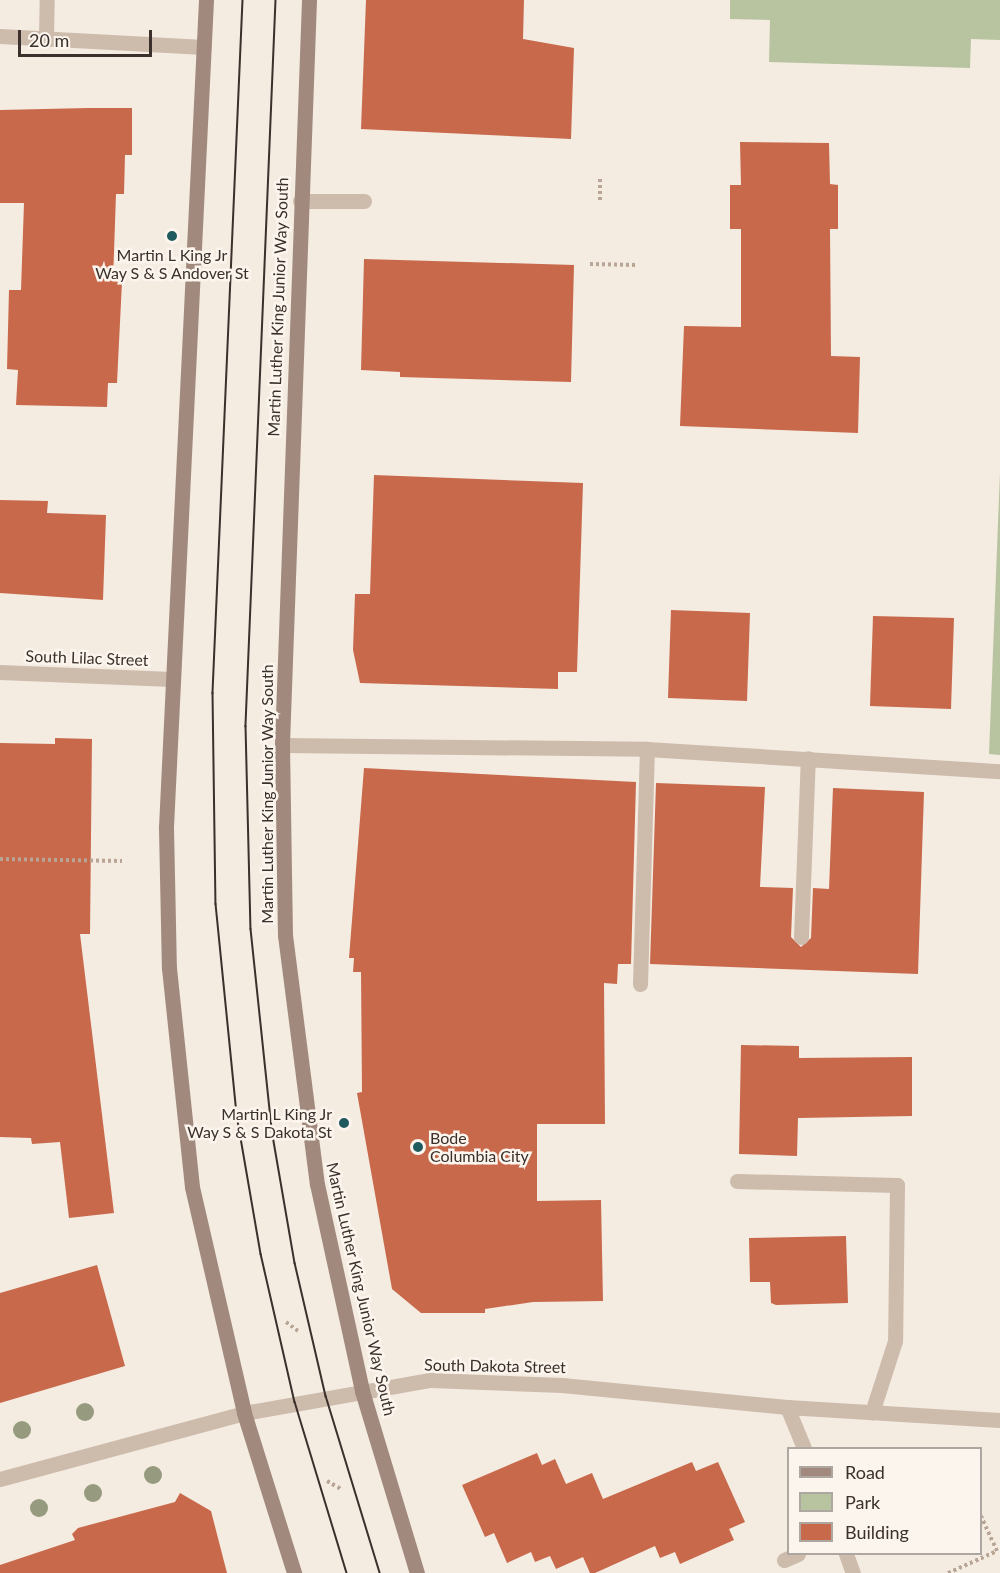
<!DOCTYPE html>
<html>
<head>
<meta charset="utf-8">
<style>
	body { margin:0 }
	#map { position:relative; width:1000px; height:1573px; overflow:hidden; background:#f4ebe1; font-family:Lato,sans-serif }
	div>[style] { position:absolute }
	.green>* { inset:0; background:#b8c4a0 }
	.building>* { inset:0; background:#c8694b }
	.path>* { height:4px; margin-top:-2px; transform-origin:0; background:repeating-linear-gradient(90deg,#b9a596 0 3px,transparent 0 6px) }
	.service>* { height:15px; margin:-7.5px; padding:0 7.5px; transform-origin:7.5px; border-radius:7.5px; background:#cdbbac }
	.minor>* { height:15px; margin:-7.5px; padding:0 7.5px; transform-origin:7.5px; border-radius:7.5px; background:#cdbbac }
	.secondary>* { height:15px; margin:-7.5px; padding:0 7.5px; transform-origin:7.5px; border-radius:7.5px; background:#a18a7d }
	.tram>* { height:1.5px; margin:-0.75px; padding:0 0.75px; transform-origin:0.75px; border-radius:0.75px; background:#3b302b }
	.trees>* { width:18px; height:18px; margin:-9px; border-radius:50%; background:#969b7f }
	.dots>* { width:16px; height:16px; translate:-50% -50%; box-sizing:border-box; border:3px solid #fbf5ee; border-radius:50% }
	span { translate:-50% -50%; white-space:nowrap; text-align:center; line-height:1.15; -webkit-text-stroke:5px #fbf5ee; paint-order:stroke }
	.poi-label { font-size:16px; color:#3b302b }
	.right { translate:-100% -50%; text-align:right }
	.left { translate:0 -50%; text-align:left }
	.street-label { font-size:16px; color:#3b302b }
	.legend { position:absolute; left:787px; top:1447px; width:195px; height:108px; box-sizing:border-box; background:#fbf5ee; border:2px solid #aea6a0; margin:0; padding:8px 10px; list-style:none; font-size:18px; color:#3b302b }
	.legend li { display:flex; align-items:center; gap:12px; height:30px }
	.legend b { width:30px; border:2px solid #aea6a0 }
	.scale { position:absolute; left:18px; top:30px; width:134px; height:27px; box-sizing:border-box; border:3px solid #3b302b; border-top:0; padding-left:8px; font-size:18px; line-height:21px; white-space:nowrap; color:#3b302b; -webkit-text-stroke:4px #fbf5ee; paint-order:stroke }
</style>
</head>
<body>
<div id="map">
	<div class="green">
		<i style="clip-path:polygon(730px 0,1000px 0,1000px 40px,971px 39px,970px 68px,769px 62px,770px 20px,730px 19px)"></i>
		<i style="clip-path:polygon(1000px 472px,1000px 755px,989px 754px)"></i>
	</div>
	<div class="building">
		<i style="clip-path:polygon(366px 0,524px 0,523px 39px,574px 48px,571px 139px,361px 129px)"></i>
		<i style="clip-path:polygon(88px 108px,132px 108px,132px 155px,125px 155px,124px 194px,116px 194px,113px 281px,122px 282px,117px 383px,108px 383px,107px 407px,16px 405px,18px 370px,7px 369px,9px 290px,21px 290px,24px 203px,0 203px,0 110px)"></i>
		<i style="clip-path:polygon(740px 142px,829px 143px,830px 184px,838px 185px,838px 229px,830px 229px,831px 356px,860px 357px,858px 433px,680px 426px,684px 326px,741px 327px,741px 229px,730px 229px,730px 185px,741px 185px)"></i>
		<i style="clip-path:polygon(364px 259px,574px 265px,571px 382px,400px 377px,400px 372px,361px 370px)"></i>
		<i style="clip-path:polygon(374px 475px,583px 483px,577px 672px,558px 672px,558px 689px,360px 683px,353px 650px,355px 594px,370px 594px)"></i>
		<i style="clip-path:polygon(0 500px,48px 501px,47px 513px,106px 515px,103px 600px,0 593px)"></i>
		<i style="clip-path:polygon(671px 610px,750px 613px,747px 701px,668px 698px)"></i>
		<i style="clip-path:polygon(873px 616px,954px 618px,951px 709px,870px 706px)"></i>
		<i style="clip-path:polygon(55px 738px,92px 739px,90px 934px,80px 934px,114px 1213px,69px 1218px,60px 1142px,32px 1144px,31px 1138px,0 1137px,0 743px,55px 744px)"></i>
		<i style="clip-path:polygon(364px 768px,636px 782px,631px 964px,618px 964px,617px 984px,604px 983px,605px 1124px,537px 1124px,537px 1201px,601px 1200px,603px 1301px,533px 1302px,485px 1309px,485px 1313px,421px 1313px,392px 1289px,357px 1093px,362px 1092px,361px 972px,353px 972px,354px 958px,349px 958px)"></i>
		<i style="clip-path:polygon(656px 783px,765px 787px,760px 887px,793px 888px,791px 937px,801px 947px,811px 938px,813px 888px,829px 889px,833px 788px,924px 792px,918px 974px,650px 964px)"></i>
		<i style="clip-path:polygon(741px 1045px,799px 1046px,799px 1058px,912px 1057px,912px 1116px,798px 1118px,797px 1156px,739px 1154px)"></i>
		<i style="clip-path:polygon(846px 1236px,848px 1303px,776px 1305px,771px 1303px,770px 1282px,750px 1282px,749px 1238px)"></i>
		<i style="clip-path:polygon(97px 1265px,125px 1366px,0 1403px,0 1293px)"></i>
		<i style="clip-path:polygon(537px 1453px,542px 1465px,555px 1459px,566px 1484px,592px 1473px,603px 1499px,692px 1462px,696px 1471px,718px 1462px,745px 1522px,729px 1529px,734px 1540px,680px 1564px,675px 1552px,660px 1558px,655px 1546px,595px 1573px,590px 1573px,583px 1557px,556px 1569px,550px 1556px,535px 1562px,531px 1552px,507px 1563px,494px 1533px,485px 1537px,462px 1485px)"></i>
		<i style="clip-path:polygon(180px 1493px,211px 1511px,227px 1573px,0 1573px,0 1565px,75px 1540px,72px 1534px,78px 1528px,175px 1502px)"></i>
	</div>
	<div class="path">
		<i style="left:600px;top:179px;width:23px;rotate:90deg"></i>
		<i style="left:590px;top:264px;width:48px;rotate:1.2deg"></i>
		<i style="left:0;top:859px;width:122px;rotate:0.9deg"></i>
		<i style="left:286px;top:1322px;width:15px;rotate:37deg"></i>
		<i style="left:327px;top:1481px;width:16px;rotate:30deg"></i>
		<i style="left:948px;top:1573px;width:54px;rotate:-24.2deg"></i>
		<i style="left:997px;top:1551px;width:41px;rotate:-114.7deg"></i>
	</div>
	<div class="service">
		<i style="left:46px;top:39px;width:39px;rotate:-89deg"></i>
		<i style="left:300px;top:201px;width:64px"></i>
		<i style="left:282px;top:745px;width:365px;rotate:0.6deg"></i>
		<i style="left:647px;top:749px;width:354px;rotate:3.6deg"></i>
		<i style="left:801px;top:937px;width:179px;rotate:-87.8deg"></i>
		<i style="left:640px;top:984px;width:235px;rotate:-88.3deg"></i>
		<i style="left:737px;top:1181px;width:160px;rotate:1.4deg"></i>
		<i style="left:897px;top:1185px;width:156px;rotate:90.7deg"></i>
		<i style="left:895px;top:1341px;width:75px;rotate:107.9deg"></i>
		<i style="left:784px;top:1560px;width:15px;rotate:-23deg"></i>
	</div>
	<div class="minor">
		<i style="left:0;top:36px;width:204px;rotate:3.1deg"></i>
		<i style="left:0;top:672px;width:172px;rotate:2.3deg"></i>
		<i style="left:787px;top:1407px;width:44px;rotate:67.5deg"></i>
		<i style="left:0;top:1479px;width:253px;rotate:-15.1deg"></i>
		<i style="left:244px;top:1413px;width:189px;rotate:-10.1deg"></i>
		<i style="left:430px;top:1380px;width:132px;rotate:2.2deg"></i>
		<i style="left:562px;top:1385px;width:226px;rotate:5.6deg"></i>
		<i style="left:787px;top:1407px;width:213px;rotate:3.5deg"></i>
		<i style="left:846px;top:1554px;width:20px;rotate:70deg"></i>
	</div>
	<div class="secondary">
		<i style="left:206px;top:0;width:829px;rotate:92.77deg"></i>
		<i style="left:166px;top:828px;width:140px;rotate:88.8deg"></i>
		<i style="left:169px;top:968px;width:220px;rotate:84deg"></i>
		<i style="left:192px;top:1187px;width:232px;rotate:77deg"></i>
		<i style="left:244px;top:1413px;width:168px;rotate:72.6deg"></i>
		<i style="left:309px;top:0;width:745px;rotate:92.08deg"></i>
		<i style="left:282px;top:745px;width:190px;rotate:89.1deg"></i>
		<i style="left:285px;top:935px;width:251px;rotate:82.7deg"></i>
		<i style="left:317px;top:1184px;width:212px;rotate:77.7deg"></i>
		<i style="left:362px;top:1391px;width:190px;rotate:73.2deg"></i>
	</div>
	<div class="tram">
		<i style="left:243px;top:0;width:694px;rotate:92.48deg"></i>
		<i style="left:213px;top:693px;width:211px;rotate:89.2deg"></i>
		<i style="left:216px;top:904px;width:212px;rotate:84.3deg"></i>
		<i style="left:237px;top:1115px;width:141px;rotate:80.2deg"></i>
		<i style="left:261px;top:1254px;width:152px;rotate:77.1deg"></i>
		<i style="left:295px;top:1402px;width:179px;rotate:73.1deg"></i>
		<i style="left:276px;top:0;width:727px;rotate:92.37deg"></i>
		<i style="left:246px;top:726px;width:203px;rotate:88.6deg"></i>
		<i style="left:251px;top:929px;width:202px;rotate:84deg"></i>
		<i style="left:272px;top:1130px;width:135px;rotate:80.2deg"></i>
		<i style="left:295px;top:1263px;width:137px;rotate:76.9deg"></i>
		<i style="left:326px;top:1396px;width:185px;rotate:73deg"></i>
	</div>
	<div class="trees">
		<i style="left:85px;top:1412px"></i>
		<i style="left:22px;top:1430px"></i>
		<i style="left:153px;top:1475px"></i>
		<i style="left:93px;top:1493px"></i>
		<i style="left:39px;top:1508px"></i>
	</div>
	<div class="dots">
		<i style="left:172px;top:236px;background:#1f5a5e"></i>
		<i style="left:344px;top:1123px;background:#1f5a5e"></i>
		<i style="left:418px;top:1147px;background:#1f5a5e"></i>
	</div>
	<div class="poi-label">
		<span style="left:172px;top:264px">Martin L King Jr<br>Way S &amp; S Andover St</span>
		<span class="right" style="left:332px;top:1123px">Martin L King Jr<br>Way S &amp; S Dakota St</span>
		<span class="left" style="left:430px;top:1147px">Bode<br>Columbia City</span>
	</div>
	<div class="street-label">
		<span style="left:278px;top:307px;rotate:-88deg">Martin Luther King Junior Way South</span>
		<span style="left:87px;top:658px;rotate:2deg">South Lilac Street</span>
		<span style="left:267px;top:794px;rotate:-90deg">Martin Luther King Junior Way South</span>
		<span style="left:361px;top:1289px;rotate:77deg">Martin Luther King Junior Way South</span>
		<span style="left:495px;top:1366px;rotate:1deg">South Dakota Street</span>
	</div>
	<ul class="legend">
	<li><b style="height:8px;background:#a18a7d"></b>Road</li>
	<li><b style="height:16px;background:#b8c4a0"></b>Park</li>
	<li><b style="height:16px;background:#c8694b"></b>Building</li>
	</ul>
	<div class="scale">20 m</div>
</div>
</body>
</html>
